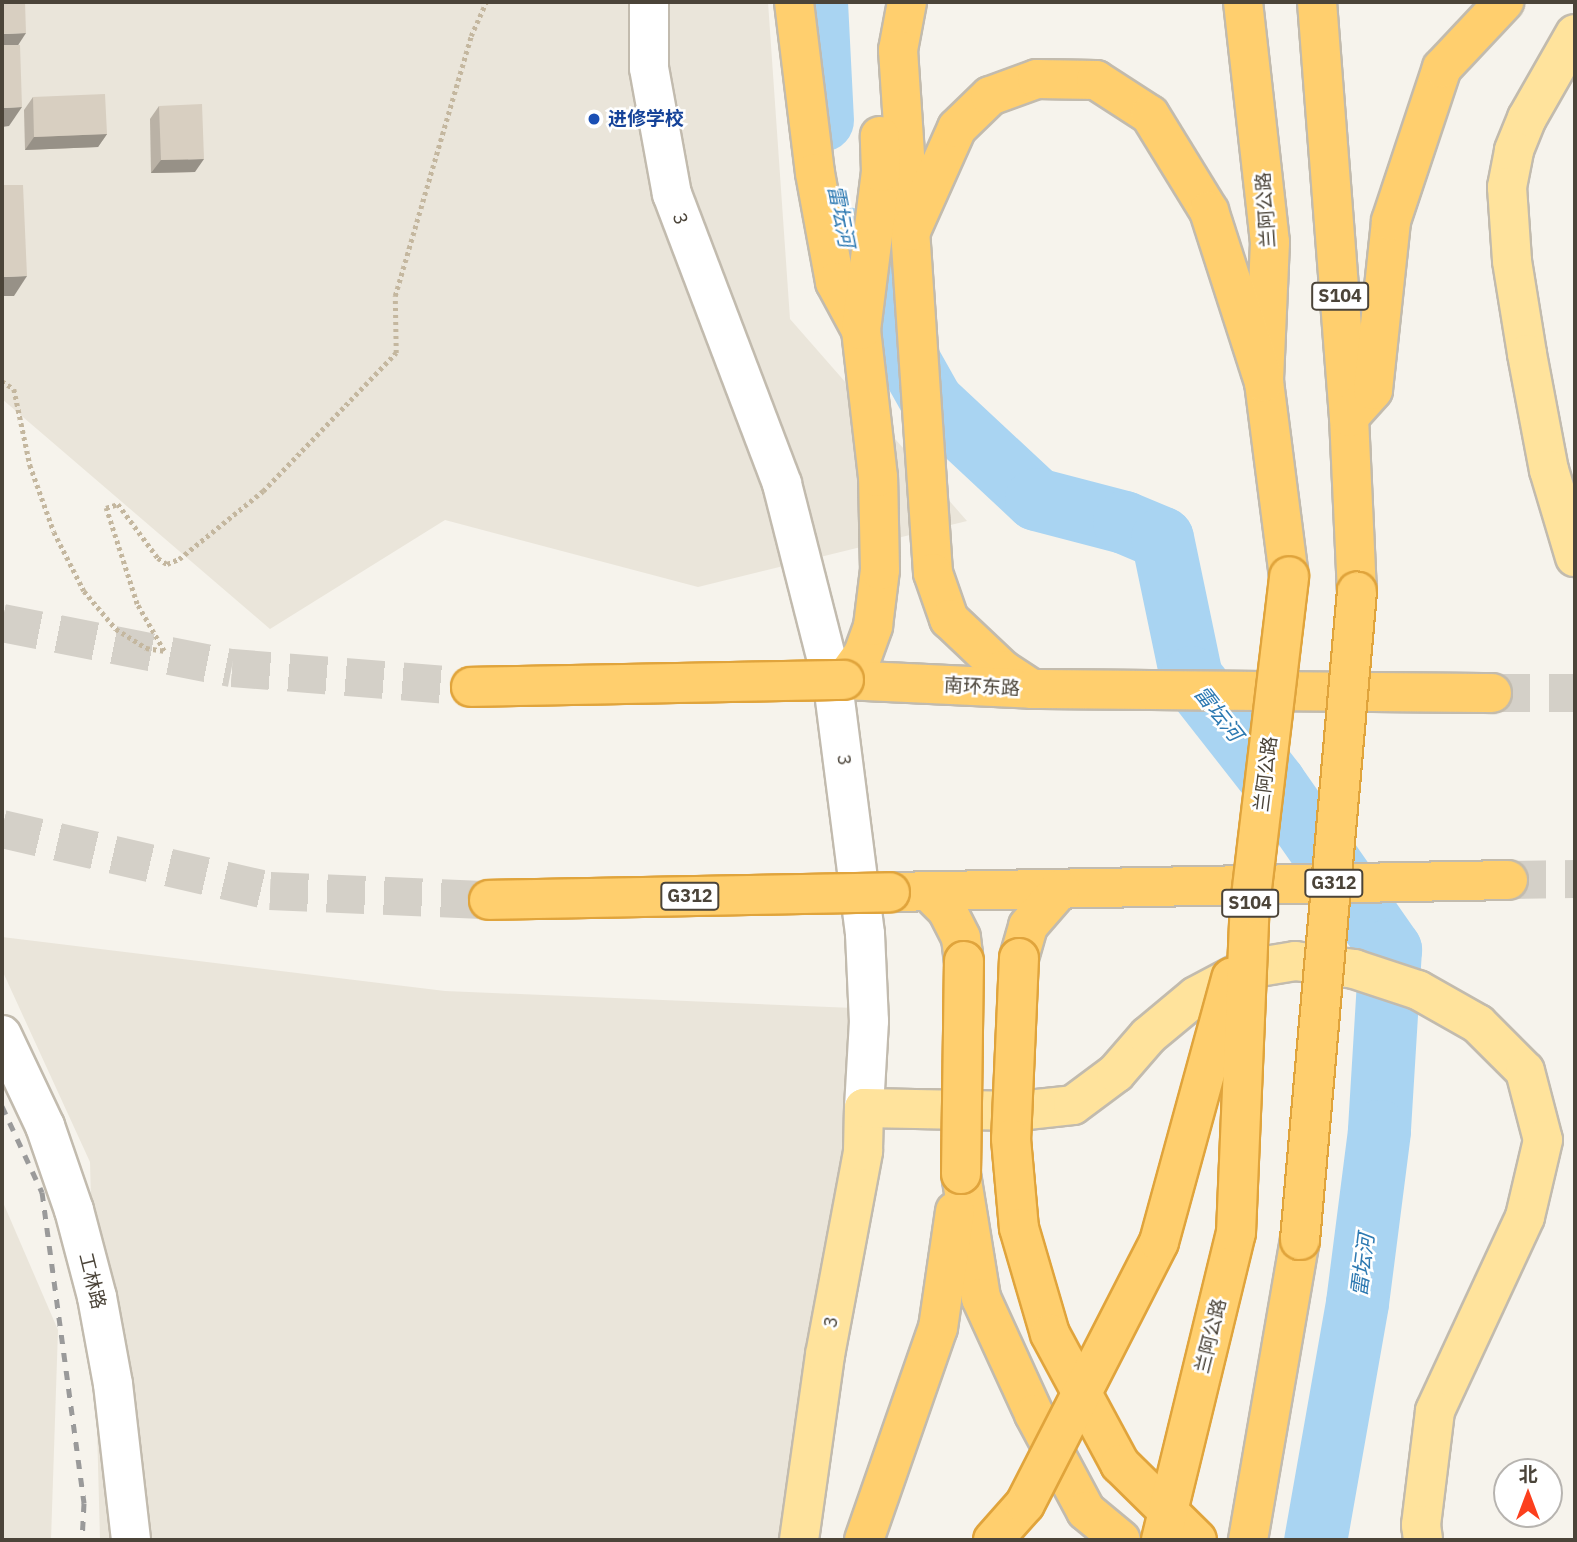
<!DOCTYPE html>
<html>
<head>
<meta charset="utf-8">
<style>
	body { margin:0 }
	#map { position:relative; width:1577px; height:1542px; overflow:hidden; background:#f6f3ec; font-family:"IBM Plex Sans","Noto Sans SC",sans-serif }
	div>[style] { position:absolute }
	.residential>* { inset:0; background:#eae5da }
	.river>* { height:63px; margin:-31.5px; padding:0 31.5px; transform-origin:31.5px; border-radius:31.5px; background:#a9d4f2 }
	.highway-tunnel>* { height:38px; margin-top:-19px; transform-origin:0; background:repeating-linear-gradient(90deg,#d4d0c8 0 38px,transparent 0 57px) }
	.path>* { height:4.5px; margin-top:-2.25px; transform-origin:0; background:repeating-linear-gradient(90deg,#c4b79f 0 3.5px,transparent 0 7px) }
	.roads { filter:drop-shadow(2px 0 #c2bbae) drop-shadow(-2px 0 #c2bbae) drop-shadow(0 2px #c2bbae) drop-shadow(0 -2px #c2bbae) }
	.minor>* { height:38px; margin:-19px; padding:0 19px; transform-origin:19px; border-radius:19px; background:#fff }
	.major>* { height:38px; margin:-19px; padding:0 19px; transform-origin:19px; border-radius:19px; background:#ffe39c }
	.highway>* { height:38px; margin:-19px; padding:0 19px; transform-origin:19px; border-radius:19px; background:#ffcf6e }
	.rail>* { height:5px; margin-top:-2.5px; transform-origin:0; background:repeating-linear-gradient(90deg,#9a9a9a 0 9px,transparent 0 18px) }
	.bridges { filter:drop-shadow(2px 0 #e0a43c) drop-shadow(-2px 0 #e0a43c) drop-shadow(0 2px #e0a43c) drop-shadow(0 -2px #e0a43c) }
	.highway-bridge>* { height:38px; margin:-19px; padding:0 19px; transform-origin:19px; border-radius:19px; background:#ffcf6e }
	.wall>* { inset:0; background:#bab2a6 }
	.shaded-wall>* { inset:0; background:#979187 }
	.building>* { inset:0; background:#d8cfc1 }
	.dots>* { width:19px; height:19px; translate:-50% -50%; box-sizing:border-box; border:4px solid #fff; border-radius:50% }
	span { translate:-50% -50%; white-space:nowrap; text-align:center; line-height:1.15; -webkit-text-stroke:5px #fff; paint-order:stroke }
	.shield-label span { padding:2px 5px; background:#fff; border:2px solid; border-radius:5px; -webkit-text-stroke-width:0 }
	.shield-label { font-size:18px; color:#4b4439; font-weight:700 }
	.transit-label { font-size:19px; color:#164399; font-weight:700 }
	.left { translate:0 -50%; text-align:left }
	.street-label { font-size:19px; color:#4b4439 }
	.water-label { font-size:21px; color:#2e7ab2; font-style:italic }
	.frame { position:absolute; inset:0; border:4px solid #4b4439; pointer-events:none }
	.north { position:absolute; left:1493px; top:1458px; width:70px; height:70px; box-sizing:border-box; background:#fff; border:2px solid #b7b4b0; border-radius:50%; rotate:0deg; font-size:19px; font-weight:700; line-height:28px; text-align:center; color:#4b4439 }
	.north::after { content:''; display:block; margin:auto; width:24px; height:32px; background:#fc3f1d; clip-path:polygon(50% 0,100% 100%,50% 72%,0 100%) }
</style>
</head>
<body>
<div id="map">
	<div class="residential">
		<i style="clip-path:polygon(2px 2px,768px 2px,790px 319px,967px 521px,698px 587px,445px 520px,270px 629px,2px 399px)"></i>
		<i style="clip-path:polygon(2px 937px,445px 991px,878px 1009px,800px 1540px,100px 1540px,90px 1162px,2px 970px)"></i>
		<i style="clip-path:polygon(2px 1200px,58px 1330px,51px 1540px,2px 1540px)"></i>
	</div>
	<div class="river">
		<i style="left:816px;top:2px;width:118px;rotate:87.1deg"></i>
		<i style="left:846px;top:238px;width:18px;rotate:77deg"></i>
		<i style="left:850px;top:256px;width:167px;rotate:60.7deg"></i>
		<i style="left:932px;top:402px;width:142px;rotate:43deg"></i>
		<i style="left:1036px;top:499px;width:91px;rotate:14.6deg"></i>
		<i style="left:1124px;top:522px;width:41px;rotate:22.8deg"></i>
		<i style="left:1162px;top:538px;width:142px;rotate:78.2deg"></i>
		<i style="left:1191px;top:677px;width:135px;rotate:51.9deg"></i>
		<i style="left:1274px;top:783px;width:203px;rotate:55.1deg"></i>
		<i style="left:1390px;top:949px;width:182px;rotate:93.5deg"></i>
		<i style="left:1379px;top:1131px;width:173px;rotate:97.3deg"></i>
		<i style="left:1357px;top:1303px;width:241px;rotate:100deg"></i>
	</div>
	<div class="highway-tunnel">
		<i style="left:2px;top:623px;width:234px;rotate:11.1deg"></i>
		<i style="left:232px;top:668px;width:240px;rotate:4.5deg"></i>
		<i style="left:1492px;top:693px;width:83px"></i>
		<i style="left:2px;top:829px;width:275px;rotate:13deg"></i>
		<i style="left:270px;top:891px;width:219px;rotate:2.4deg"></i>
		<i style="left:1508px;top:880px;width:67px;rotate:-0.9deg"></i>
	</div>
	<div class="path">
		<i style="left:2px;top:381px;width:14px;rotate:34deg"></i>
		<i style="left:14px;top:389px;width:78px;rotate:78.1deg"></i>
		<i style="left:30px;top:465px;width:71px;rotate:70.3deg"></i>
		<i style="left:54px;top:532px;width:66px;rotate:63deg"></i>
		<i style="left:84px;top:591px;width:50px;rotate:49.9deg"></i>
		<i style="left:116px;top:629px;width:36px;rotate:32deg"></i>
		<i style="left:146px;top:648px;width:18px;rotate:9deg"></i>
		<i style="left:164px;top:651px;width:54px;rotate:-119.9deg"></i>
		<i style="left:137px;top:604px;width:101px;rotate:-107.9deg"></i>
		<i style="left:106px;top:508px;width:13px;rotate:-18deg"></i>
		<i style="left:118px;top:504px;width:67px;rotate:53.5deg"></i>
		<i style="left:158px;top:558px;width:11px;rotate:34deg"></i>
		<i style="left:167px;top:564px;width:13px;rotate:-23deg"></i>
		<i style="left:179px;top:559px;width:108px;rotate:-39deg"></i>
		<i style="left:263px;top:491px;width:192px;rotate:-46.1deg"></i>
		<i style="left:396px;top:353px;width:57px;rotate:-91deg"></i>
		<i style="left:395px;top:296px;width:271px;rotate:-73.7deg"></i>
		<i style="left:471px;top:36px;width:37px;rotate:-66deg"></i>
	</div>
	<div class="roads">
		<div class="minor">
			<i style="left:649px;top:2px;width:66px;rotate:90deg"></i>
			<i style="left:649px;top:68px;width:128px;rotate:79.7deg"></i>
			<i style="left:672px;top:194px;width:310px;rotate:69.2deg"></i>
			<i style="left:782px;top:484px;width:206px;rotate:75.7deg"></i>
			<i style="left:833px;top:684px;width:252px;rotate:82.7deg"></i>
			<i style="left:865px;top:934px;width:87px;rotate:87.4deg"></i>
			<i style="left:869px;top:1021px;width:87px;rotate:93.3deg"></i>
			<i style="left:2px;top:1035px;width:101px;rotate:64.7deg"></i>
			<i style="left:45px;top:1126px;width:89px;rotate:71deg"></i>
			<i style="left:74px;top:1210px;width:90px;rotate:75.2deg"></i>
			<i style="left:97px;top:1297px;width:88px;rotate:79.6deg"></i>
			<i style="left:113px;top:1384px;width:157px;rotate:83.4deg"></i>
		</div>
		<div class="major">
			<i style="left:1575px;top:34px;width:97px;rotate:119.7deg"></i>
			<i style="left:1527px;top:118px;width:35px;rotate:112deg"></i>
			<i style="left:1514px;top:151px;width:37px;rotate:101deg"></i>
			<i style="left:1507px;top:187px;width:74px;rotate:86.1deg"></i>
			<i style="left:1512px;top:261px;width:94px;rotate:80.8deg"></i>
			<i style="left:1527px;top:354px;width:118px;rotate:79.3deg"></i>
			<i style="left:1549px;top:470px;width:91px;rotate:73.4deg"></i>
			<i style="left:799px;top:1540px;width:187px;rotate:-82deg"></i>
			<i style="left:825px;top:1355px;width:208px;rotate:-79.4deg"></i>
			<i style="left:863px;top:1151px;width:43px;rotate:-88.7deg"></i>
			<i style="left:864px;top:1108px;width:154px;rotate:1.1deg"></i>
			<i style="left:1018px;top:1111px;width:55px;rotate:-6.2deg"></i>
			<i style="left:1073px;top:1105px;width:54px;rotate:-36.7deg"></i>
			<i style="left:1116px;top:1073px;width:49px;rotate:-49.1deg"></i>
			<i style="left:1148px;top:1036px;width:62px;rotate:-39.8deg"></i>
			<i style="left:1196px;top:996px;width:58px;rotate:-27.9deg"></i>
			<i style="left:1247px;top:969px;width:49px;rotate:-9.5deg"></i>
			<i style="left:1295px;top:961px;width:60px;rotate:7.7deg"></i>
			<i style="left:1354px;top:969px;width:67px;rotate:18.2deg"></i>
			<i style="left:1418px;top:990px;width:69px;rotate:29.5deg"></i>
			<i style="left:1478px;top:1024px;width:66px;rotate:45deg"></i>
			<i style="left:1525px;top:1071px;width:71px;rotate:75.4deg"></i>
			<i style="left:1543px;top:1140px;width:79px;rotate:103.2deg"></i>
			<i style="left:1525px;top:1217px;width:214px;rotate:114.9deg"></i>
			<i style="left:1435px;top:1411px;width:115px;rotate:97deg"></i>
			<i style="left:1421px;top:1525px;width:15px;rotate:82deg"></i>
		</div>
		<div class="highway">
			<i style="left:794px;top:2px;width:172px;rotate:83deg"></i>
			<i style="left:815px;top:173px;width:111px;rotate:79.6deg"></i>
			<i style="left:835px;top:282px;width:55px;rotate:61.6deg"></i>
			<i style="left:907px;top:2px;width:49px;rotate:100.6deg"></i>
			<i style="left:898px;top:50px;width:524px;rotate:86.17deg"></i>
			<i style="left:933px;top:573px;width:49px;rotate:70.8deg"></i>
			<i style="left:949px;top:619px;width:74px;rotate:43.4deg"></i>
			<i style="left:1003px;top:670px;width:35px;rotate:33deg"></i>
			<i style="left:1243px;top:2px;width:242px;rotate:83.6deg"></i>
			<i style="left:1270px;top:242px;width:140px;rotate:92.5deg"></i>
			<i style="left:1264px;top:382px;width:196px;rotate:82.7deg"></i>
			<i style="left:1317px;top:2px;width:416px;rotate:85.6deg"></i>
			<i style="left:1349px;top:417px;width:174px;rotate:87.4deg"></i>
			<i style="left:911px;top:231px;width:113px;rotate:-65.9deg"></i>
			<i style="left:957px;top:128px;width:46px;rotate:-44.1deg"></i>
			<i style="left:990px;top:96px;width:50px;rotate:-19.9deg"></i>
			<i style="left:1037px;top:79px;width:59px;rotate:1deg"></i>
			<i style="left:1096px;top:80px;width:64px;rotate:32.9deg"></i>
			<i style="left:1150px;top:115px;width:113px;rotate:58.4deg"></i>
			<i style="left:1209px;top:211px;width:180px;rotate:72.2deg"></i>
			<i style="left:1349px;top:417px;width:36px;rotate:-48deg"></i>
			<i style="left:1373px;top:390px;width:170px;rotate:-83.9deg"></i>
			<i style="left:1391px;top:221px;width:161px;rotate:-71.6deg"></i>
			<i style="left:1442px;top:68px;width:91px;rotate:-46.8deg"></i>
			<i style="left:844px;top:680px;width:32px;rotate:-54deg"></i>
			<i style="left:863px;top:654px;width:30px;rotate:-70deg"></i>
			<i style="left:873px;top:626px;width:56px;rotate:-82.9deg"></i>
			<i style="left:880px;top:570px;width:93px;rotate:-91.2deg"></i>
			<i style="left:878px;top:477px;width:148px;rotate:-96.6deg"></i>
			<i style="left:861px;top:330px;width:159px;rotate:-82.8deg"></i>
			<i style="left:881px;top:172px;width:36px;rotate:-92deg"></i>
			<i style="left:844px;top:680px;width:188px;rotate:2.7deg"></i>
			<i style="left:1032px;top:689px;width:460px;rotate:0.5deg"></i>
			<i style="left:928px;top:891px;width:27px;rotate:45deg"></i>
			<i style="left:947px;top:910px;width:31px;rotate:63deg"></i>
			<i style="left:961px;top:938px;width:23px;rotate:83deg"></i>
			<i style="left:890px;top:892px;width:618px;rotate:-1.11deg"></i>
			<i style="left:1019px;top:958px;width:33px;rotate:-74deg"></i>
			<i style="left:1028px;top:926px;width:49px;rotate:-49.1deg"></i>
			<i style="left:961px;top:1174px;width:126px;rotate:80.8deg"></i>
			<i style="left:981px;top:1298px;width:128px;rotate:65.4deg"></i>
			<i style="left:1034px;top:1414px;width:110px;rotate:61.8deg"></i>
			<i style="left:1086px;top:1511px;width:45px;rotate:39.6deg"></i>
			<i style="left:864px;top:1540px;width:225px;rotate:-70.8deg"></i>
			<i style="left:938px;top:1328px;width:118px;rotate:-81.7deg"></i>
			<i style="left:1248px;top:1540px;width:304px;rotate:-80.2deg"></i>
		</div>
	</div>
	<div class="rail">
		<i style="left:2px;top:1106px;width:95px;rotate:65.1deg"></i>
		<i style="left:42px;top:1192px;width:314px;rotate:82.3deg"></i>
		<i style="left:84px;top:1503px;width:37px;rotate:93deg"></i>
	</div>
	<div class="bridges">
		<div class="highway-bridge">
			<i style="left:471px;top:687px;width:373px;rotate:-1.1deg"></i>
			<i style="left:489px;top:900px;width:401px;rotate:-1.1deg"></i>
			<i style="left:1019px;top:958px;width:181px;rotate:92.5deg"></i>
			<i style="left:1011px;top:1139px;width:89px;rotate:84.9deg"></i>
			<i style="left:1019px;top:1228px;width:110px;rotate:73.7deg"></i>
			<i style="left:1050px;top:1334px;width:148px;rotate:61.7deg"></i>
			<i style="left:1120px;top:1464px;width:108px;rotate:44.6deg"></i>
			<i style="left:961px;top:1174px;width:213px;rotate:-89.2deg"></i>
			<i style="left:1300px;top:1240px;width:651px;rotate:-84.98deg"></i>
			<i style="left:993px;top:1540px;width:48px;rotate:-48.4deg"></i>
			<i style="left:1025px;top:1504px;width:294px;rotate:-62.9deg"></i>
			<i style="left:1159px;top:1242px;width:274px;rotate:-74.7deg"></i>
			<i style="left:1161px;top:1540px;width:316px;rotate:-76.3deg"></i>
			<i style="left:1236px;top:1233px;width:328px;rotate:-87.6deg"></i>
			<i style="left:1250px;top:905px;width:331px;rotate:-83.2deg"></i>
		</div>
	</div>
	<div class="wall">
		<i style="clip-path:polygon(33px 97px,107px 134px,98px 147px,25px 150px,24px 110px)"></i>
		<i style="clip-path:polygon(159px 106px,195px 172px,151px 173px,150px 119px)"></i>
	</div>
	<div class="shaded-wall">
		<i style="clip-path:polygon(26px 33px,13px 53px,2px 53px,2px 34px)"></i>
		<i style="clip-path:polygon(22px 107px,9px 126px,2px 127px,2px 108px)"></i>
		<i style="clip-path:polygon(107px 134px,98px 147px,25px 150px,34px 137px)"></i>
		<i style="clip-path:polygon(204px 159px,195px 172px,151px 173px,161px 160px)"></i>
		<i style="clip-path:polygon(27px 276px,14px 296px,2px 296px,2px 277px)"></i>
	</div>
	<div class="building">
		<i style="clip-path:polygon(2px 2px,25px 2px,26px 33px,2px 34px)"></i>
		<i style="clip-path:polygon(2px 45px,20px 45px,22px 107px,2px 108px)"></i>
		<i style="clip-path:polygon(105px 94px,107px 134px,34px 137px,33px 97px)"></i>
		<i style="clip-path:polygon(202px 104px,204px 159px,161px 160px,159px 106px)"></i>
		<i style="clip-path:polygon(2px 185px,23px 185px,27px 276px,2px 277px)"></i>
	</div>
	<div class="dots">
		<i style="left:594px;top:119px;background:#1a4fb4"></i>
	</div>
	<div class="shield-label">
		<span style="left:1340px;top:296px">S104</span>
		<span style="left:1334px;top:883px">G312</span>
		<span style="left:690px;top:896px">G312</span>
		<span style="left:1250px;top:903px">S104</span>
	</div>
	<div class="transit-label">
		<span class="left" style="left:608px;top:119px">进修学校</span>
	</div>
	<div class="street-label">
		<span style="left:1266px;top:210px;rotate:-94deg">兰阿公路</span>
		<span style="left:680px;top:219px;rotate:71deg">3</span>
		<span style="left:982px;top:687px;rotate:3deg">南环东路</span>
		<span style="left:844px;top:760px;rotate:82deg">3</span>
		<span style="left:1266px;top:774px;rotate:-83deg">兰阿公路</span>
		<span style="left:92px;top:1281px;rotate:76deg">工林路</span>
		<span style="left:831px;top:1322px;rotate:-80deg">3</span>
		<span style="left:1211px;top:1336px;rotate:-76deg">兰阿公路</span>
	</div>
	<div class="water-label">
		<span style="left:842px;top:216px;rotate:79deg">雷坛河</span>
		<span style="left:1219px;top:713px;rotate:52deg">雷坛河</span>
		<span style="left:1362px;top:1265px;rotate:-83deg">雷坛河</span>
	</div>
	<div class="frame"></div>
	<div class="north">北</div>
</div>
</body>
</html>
